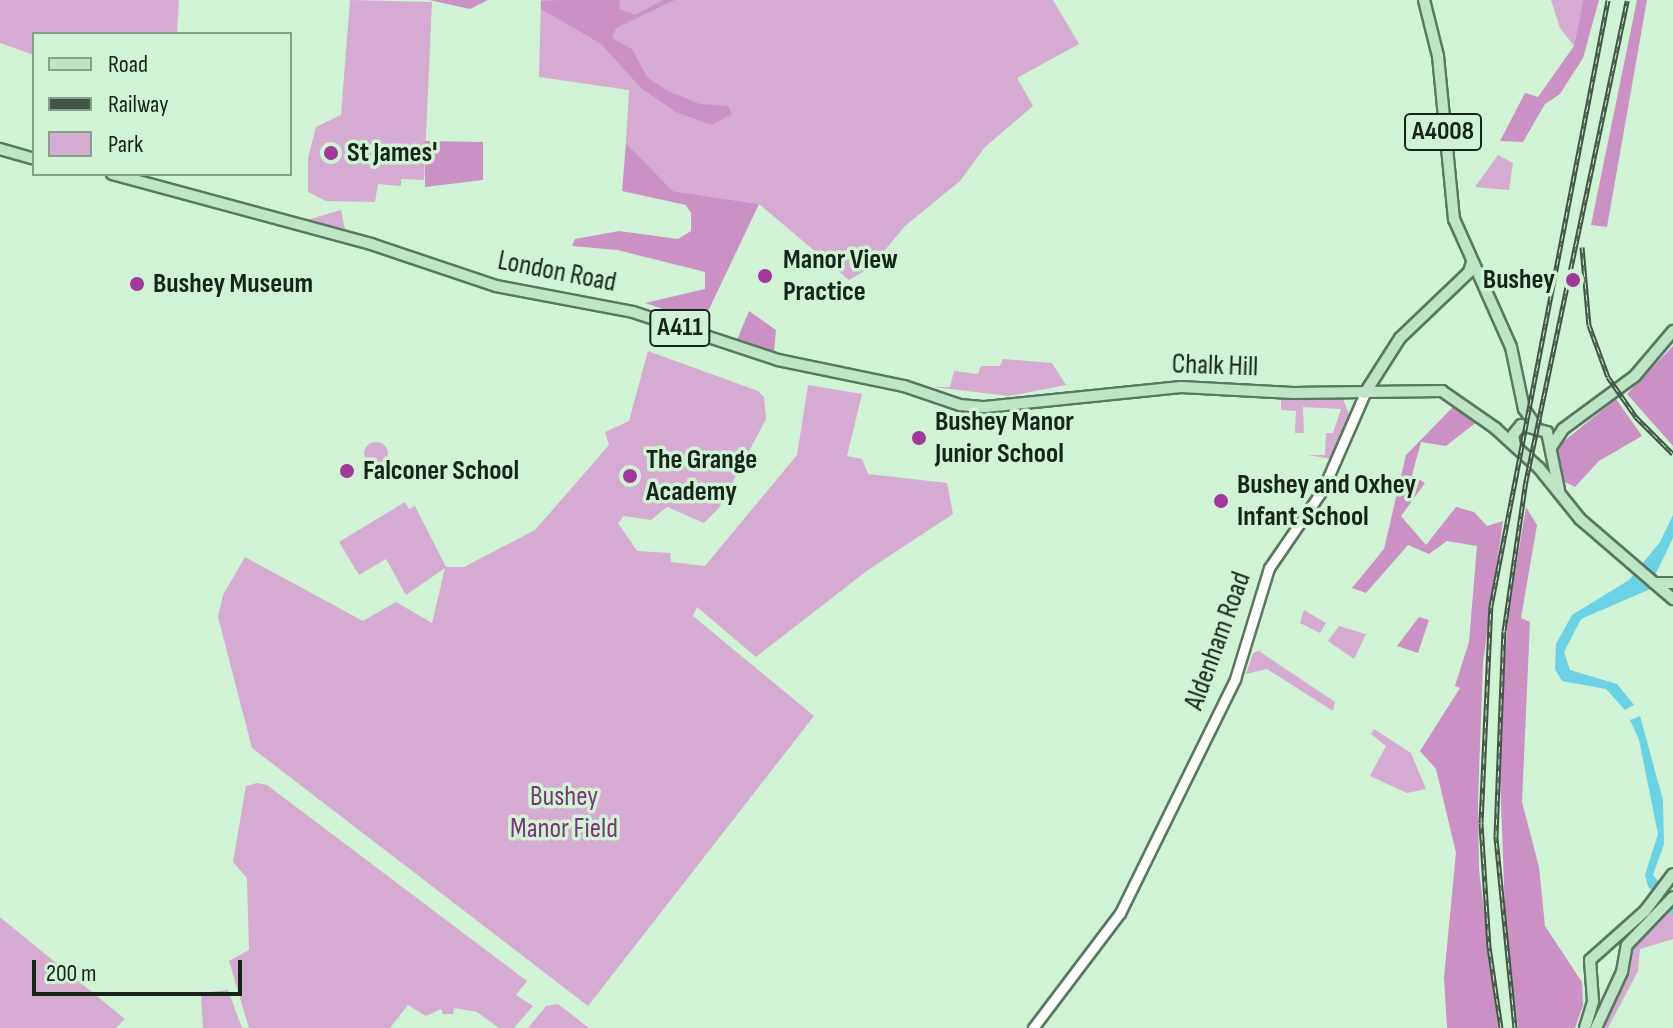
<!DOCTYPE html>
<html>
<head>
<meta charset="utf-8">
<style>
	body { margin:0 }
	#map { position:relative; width:1673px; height:1028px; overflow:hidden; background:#d0f2d5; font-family:"Sofia Sans Condensed",sans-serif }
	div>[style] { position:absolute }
	.green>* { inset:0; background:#d6abd1 }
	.round { border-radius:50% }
	.forest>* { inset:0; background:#cb91c5 }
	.water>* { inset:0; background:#6ad2e4 }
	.roads { filter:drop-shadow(2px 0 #59785f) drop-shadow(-2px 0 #59785f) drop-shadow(0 2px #59785f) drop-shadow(0 -2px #59785f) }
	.secondary>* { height:9px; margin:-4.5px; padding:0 4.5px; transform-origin:4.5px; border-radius:4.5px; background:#fff }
	.primary>* { height:10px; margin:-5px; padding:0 5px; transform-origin:5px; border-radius:5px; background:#bee5c5 }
	.rail>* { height:5px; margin-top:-2.5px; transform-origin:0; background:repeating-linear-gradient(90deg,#d0f2d5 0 6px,#435547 0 12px); box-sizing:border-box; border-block:2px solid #435547 }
	.dots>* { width:22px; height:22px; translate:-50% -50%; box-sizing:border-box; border:4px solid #d0f2d5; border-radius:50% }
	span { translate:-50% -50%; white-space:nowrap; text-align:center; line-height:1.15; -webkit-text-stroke:7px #d0f2d5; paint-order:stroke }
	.shield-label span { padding:2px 6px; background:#d0f2d5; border:2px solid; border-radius:6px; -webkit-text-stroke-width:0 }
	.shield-label { font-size:26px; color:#17241a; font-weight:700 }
	.poi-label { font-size:28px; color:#17241a; font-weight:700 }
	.left { translate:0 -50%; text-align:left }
	.right { translate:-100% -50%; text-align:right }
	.street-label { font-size:28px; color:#17241a }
	.park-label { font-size:28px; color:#7b3576 }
	.legend { position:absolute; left:32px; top:32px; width:260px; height:144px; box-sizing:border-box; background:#d0f2d5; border:2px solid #86a08a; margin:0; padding:10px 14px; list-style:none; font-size:24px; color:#17241a }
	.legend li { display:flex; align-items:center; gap:16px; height:40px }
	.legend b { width:40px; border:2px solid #86a08a }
	.scale { position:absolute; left:32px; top:960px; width:210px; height:36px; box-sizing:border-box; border:4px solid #17241a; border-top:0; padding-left:10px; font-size:24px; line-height:28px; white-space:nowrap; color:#17241a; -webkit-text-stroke:6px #d0f2d5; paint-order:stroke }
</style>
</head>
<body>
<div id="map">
	<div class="green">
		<i style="clip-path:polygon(0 0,179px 0,177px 34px,34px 34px,34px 55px,0 43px)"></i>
		<i style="clip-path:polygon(350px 0,432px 2px,424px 180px,401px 179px,401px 186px,378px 184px,375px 202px,326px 201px,308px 192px,308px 158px,316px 127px,341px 115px)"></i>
		<i style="clip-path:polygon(541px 0,1053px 0,1079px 44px,1017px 78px,1033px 106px,985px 147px,960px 181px,905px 226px,871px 267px,849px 280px,759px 204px,673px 191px,626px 143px,629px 90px,539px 77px)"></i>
		<i style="clip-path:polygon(1551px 0,1583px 0,1574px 46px,1560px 28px)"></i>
		<i style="clip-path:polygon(1498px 155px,1513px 163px,1509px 190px,1475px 187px)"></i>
		<i style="clip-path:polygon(341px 210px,345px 229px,307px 220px)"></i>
		<i style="clip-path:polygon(648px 351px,758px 391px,764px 397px,766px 419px,719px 508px,704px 523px,667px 507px,651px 520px,624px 516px,618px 523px,637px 551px,670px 553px,671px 562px,705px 566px,797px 455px,808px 385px,862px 394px,847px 456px,862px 459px,868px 474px,947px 483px,953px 514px,868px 570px,756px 657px,697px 607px,693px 616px,814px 716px,588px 1006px,252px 748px,218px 617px,223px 595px,245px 557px,363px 621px,396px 602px,432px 623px,445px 568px,406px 595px,386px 559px,359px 575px,339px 542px,405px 502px,409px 509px,415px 506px,446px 567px,464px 567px,535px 530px,609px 445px,605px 432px,629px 421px)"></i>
		<i style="clip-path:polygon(1003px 359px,1052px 363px,1066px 385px,1009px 396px,933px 387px,950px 387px,954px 371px,978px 374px,981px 366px,1000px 366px)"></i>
		<i style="clip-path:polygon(1343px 399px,1349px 414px,1331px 459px,1308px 455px,1325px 455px,1326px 433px,1333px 433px,1341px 409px,1303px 407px,1304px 433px,1295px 433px,1296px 411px,1281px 410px,1281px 400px)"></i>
		<i class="round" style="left:364px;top:442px;width:24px;height:24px"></i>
		<i style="clip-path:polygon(1304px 610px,1326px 623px,1320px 633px,1300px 623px)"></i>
		<i style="clip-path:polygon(1339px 626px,1366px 634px,1354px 659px,1328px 641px)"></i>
		<i style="clip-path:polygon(1259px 651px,1335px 702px,1333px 711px,1267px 669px,1246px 674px,1253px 653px)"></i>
		<i style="clip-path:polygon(1374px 729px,1411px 753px,1426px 789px,1407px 793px,1370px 776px,1386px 746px,1371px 734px)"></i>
		<i style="clip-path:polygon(257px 783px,267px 785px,527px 981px,516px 995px,533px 1006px,514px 1028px,499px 1028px,477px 1012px,454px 1008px,453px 1014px,443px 1014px,441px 1009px,426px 1016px,408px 1005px,390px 1028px,249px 1028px,229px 961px,249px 950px,247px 878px,233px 862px,246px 786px)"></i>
		<i style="clip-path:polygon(1673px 906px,1673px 939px,1640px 949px,1638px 971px,1608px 1028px,1600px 1028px,1625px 979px,1630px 950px)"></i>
		<i style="clip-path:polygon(0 917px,1px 918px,125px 1019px,116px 1028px,0 1028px)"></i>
		<i style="clip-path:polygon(228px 990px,242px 1028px,203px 1028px,201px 993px)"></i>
		<i style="clip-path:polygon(558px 1004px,589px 1028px,528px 1028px,546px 1006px)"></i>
	</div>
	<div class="forest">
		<i style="clip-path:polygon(429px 0,488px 0,470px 9px)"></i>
		<i style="clip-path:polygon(561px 0,620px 0,619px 9px,635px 15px,663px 0,675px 0,616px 28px,612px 38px,632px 49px,647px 77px,668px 91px,700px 104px,728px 106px,732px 114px,712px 125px,676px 112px,642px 89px,601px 44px,541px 9px,541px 1px)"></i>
		<i style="clip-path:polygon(1583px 0,1599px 0,1583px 58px,1560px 94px,1545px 104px,1523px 142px,1500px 141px,1525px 93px,1538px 97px,1574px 46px)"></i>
		<i style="clip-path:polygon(1637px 0,1647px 0,1607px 227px,1591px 225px)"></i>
		<i style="clip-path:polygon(425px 141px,483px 142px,483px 180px,425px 187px)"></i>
		<i style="clip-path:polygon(626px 143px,673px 191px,759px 204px,703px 322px,645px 303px,705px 289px,705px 272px,617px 250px,572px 246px,575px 239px,619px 231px,678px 239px,691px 231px,691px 213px,686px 205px,622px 191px)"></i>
		<i style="clip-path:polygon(749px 311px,776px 330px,774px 351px,737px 340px)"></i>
		<i style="clip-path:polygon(1673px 346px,1673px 446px,1627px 394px)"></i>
		<i style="clip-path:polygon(1616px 399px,1642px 436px,1599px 461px,1575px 487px,1563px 481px,1557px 471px,1558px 446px)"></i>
		<i style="clip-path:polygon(1456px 404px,1478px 421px,1446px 446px,1421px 442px,1412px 475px,1425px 483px,1401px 516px,1426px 545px,1456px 507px,1474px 512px,1487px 526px,1503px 521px,1483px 662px,1478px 801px,1479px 869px,1498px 1028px,1447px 1028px,1444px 977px,1456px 853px,1436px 769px,1420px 751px,1460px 688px,1455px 686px,1469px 642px,1477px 546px,1447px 541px,1429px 554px,1408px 545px,1366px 593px,1352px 588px,1384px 549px,1406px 455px)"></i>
		<i style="clip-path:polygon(1526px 507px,1537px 525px,1521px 618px,1530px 622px,1522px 802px,1539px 867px,1545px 926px,1582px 982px,1583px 1005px,1575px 1028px,1518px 1028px,1506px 941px,1499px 744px,1508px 616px)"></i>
		<i style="clip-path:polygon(1419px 617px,1429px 620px,1418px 653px,1397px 646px)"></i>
	</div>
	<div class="water">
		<i style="clip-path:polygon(1673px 515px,1673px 538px,1648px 590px,1581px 619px,1564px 652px,1570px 670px,1617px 684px,1634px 705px,1625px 710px,1606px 689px,1562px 681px,1555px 669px,1556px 644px,1572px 615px,1629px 580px,1660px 542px)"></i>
		<i style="clip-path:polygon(1640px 716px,1663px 800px,1664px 844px,1653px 875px,1673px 899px,1673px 915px,1648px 886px,1645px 875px,1658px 834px,1639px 740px,1630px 720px)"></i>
	</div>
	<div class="roads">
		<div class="secondary">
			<i style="left:1033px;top:1028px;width:144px;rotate:-52.9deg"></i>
			<i style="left:1120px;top:913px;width:261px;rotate:-63.8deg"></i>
			<i style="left:1235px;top:679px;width:116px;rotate:-73deg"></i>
			<i style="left:1269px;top:568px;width:96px;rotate:-55.6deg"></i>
			<i style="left:1323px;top:489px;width:105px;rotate:-66.4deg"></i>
		</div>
		<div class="primary">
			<i style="left:1424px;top:0;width:58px;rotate:76deg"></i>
			<i style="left:1438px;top:56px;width:164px;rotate:84.4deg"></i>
			<i style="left:1454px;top:219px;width:140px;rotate:66deg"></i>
			<i style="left:1511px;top:347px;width:63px;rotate:78.2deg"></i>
			<i style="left:1524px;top:409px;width:19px;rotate:55deg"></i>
			<i style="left:0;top:149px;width:35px;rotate:16deg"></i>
			<i style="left:112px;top:174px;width:268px;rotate:15.1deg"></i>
			<i style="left:371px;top:244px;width:132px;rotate:18.6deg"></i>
			<i style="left:496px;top:286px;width:139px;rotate:10.7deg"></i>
			<i style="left:633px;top:312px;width:153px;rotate:18.3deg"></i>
			<i style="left:778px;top:360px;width:129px;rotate:11.7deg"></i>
			<i style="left:904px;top:386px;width:59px;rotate:18.7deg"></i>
			<i style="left:960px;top:405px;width:25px;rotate:5deg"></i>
			<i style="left:985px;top:407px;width:197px;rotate:-5.8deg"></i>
			<i style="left:1181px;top:387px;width:112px;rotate:3.1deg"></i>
			<i style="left:1293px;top:393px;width:149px;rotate:-0.8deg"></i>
			<i style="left:1442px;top:391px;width:65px;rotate:34.9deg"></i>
			<i style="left:1495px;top:428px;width:59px;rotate:42.3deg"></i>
			<i style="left:1539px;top:468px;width:65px;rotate:51.2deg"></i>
			<i style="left:1580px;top:519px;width:123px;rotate:40.7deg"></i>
			<i style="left:1365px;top:393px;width:65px;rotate:-57.5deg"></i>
			<i style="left:1400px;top:338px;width:95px;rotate:-43.7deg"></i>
			<i style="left:1469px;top:272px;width:10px;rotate:-73deg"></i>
			<i style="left:1515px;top:446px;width:11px;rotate:-100deg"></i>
			<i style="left:1513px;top:435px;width:13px;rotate:-51deg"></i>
			<i style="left:1521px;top:425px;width:27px;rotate:15deg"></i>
			<i style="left:1547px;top:432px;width:59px;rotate:78.3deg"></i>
			<i style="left:1552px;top:446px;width:20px;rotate:-57deg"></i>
			<i style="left:1563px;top:429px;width:89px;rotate:-36.4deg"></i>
			<i style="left:1635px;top:376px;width:59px;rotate:-49.8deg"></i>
			<i style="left:1654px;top:583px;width:19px"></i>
			<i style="left:1585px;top:1028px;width:28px;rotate:-73deg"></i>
			<i style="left:1593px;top:1001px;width:41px;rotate:-94.2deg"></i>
			<i style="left:1590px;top:960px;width:74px;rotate:-41.7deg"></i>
			<i style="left:1645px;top:911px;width:46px;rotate:-52.9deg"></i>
			<i style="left:1596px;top:1028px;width:62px;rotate:-65.1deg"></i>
			<i style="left:1622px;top:972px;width:27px;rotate:-80deg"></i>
			<i style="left:1627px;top:945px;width:66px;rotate:-46.2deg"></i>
		</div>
	</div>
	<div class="rail">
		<i style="left:1582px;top:247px;width:78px;rotate:84.9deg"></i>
		<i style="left:1589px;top:325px;width:55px;rotate:69.9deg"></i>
		<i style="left:1608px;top:377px;width:49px;rotate:55deg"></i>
		<i style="left:1636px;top:417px;width:52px;rotate:45deg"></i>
		<i style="left:1501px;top:1028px;width:82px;rotate:-98.4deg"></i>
		<i style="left:1489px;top:947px;width:124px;rotate:-93.7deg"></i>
		<i style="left:1481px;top:823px;width:217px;rotate:-87.4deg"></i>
		<i style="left:1491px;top:606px;width:617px;rotate:-79.07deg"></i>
		<i style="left:1515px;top:1028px;width:193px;rotate:-95.7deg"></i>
		<i style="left:1496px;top:836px;width:205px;rotate:-87.8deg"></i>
		<i style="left:1504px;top:631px;width:152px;rotate:-81.7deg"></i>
		<i style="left:1526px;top:481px;width:491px;rotate:-78.1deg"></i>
	</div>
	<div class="dots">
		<i style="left:331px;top:153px;background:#a1399b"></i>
		<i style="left:765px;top:276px;background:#a1399b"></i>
		<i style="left:1573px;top:280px;background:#a1399b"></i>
		<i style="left:137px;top:284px;background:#a1399b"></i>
		<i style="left:919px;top:438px;background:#a1399b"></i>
		<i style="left:347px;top:471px;background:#a1399b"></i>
		<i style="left:630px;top:476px;background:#a1399b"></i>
		<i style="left:1221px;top:501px;background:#a1399b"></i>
	</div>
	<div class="shield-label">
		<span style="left:1443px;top:132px">A4008</span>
		<span style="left:680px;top:328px">A411</span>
	</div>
	<div class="poi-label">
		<span class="left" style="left:347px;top:153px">St James'</span>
		<span class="left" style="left:783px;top:276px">Manor View<br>Practice</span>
		<span class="right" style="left:1555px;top:280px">Bushey</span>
		<span class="left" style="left:153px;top:284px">Bushey Museum</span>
		<span class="left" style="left:935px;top:438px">Bushey Manor<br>Junior School</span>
		<span class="left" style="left:646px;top:476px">The Grange<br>Academy</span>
		<span class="left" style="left:363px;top:471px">Falconer School</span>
		<span class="left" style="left:1237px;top:501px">Bushey and Oxhey<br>Infant School</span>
	</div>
	<div class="street-label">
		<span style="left:557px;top:272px;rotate:11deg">London Road</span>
		<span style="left:1215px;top:366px;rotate:2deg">Chalk Hill</span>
		<span style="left:1218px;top:641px;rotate:-70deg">Aldenham Road</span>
	</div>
	<div class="park-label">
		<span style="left:564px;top:813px">Bushey<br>Manor Field</span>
	</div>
	<ul class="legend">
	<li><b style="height:10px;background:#bee5c5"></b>Road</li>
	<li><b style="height:10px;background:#435547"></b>Railway</li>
	<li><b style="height:22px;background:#d6abd1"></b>Park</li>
	</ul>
	<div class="scale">200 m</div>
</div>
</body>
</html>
